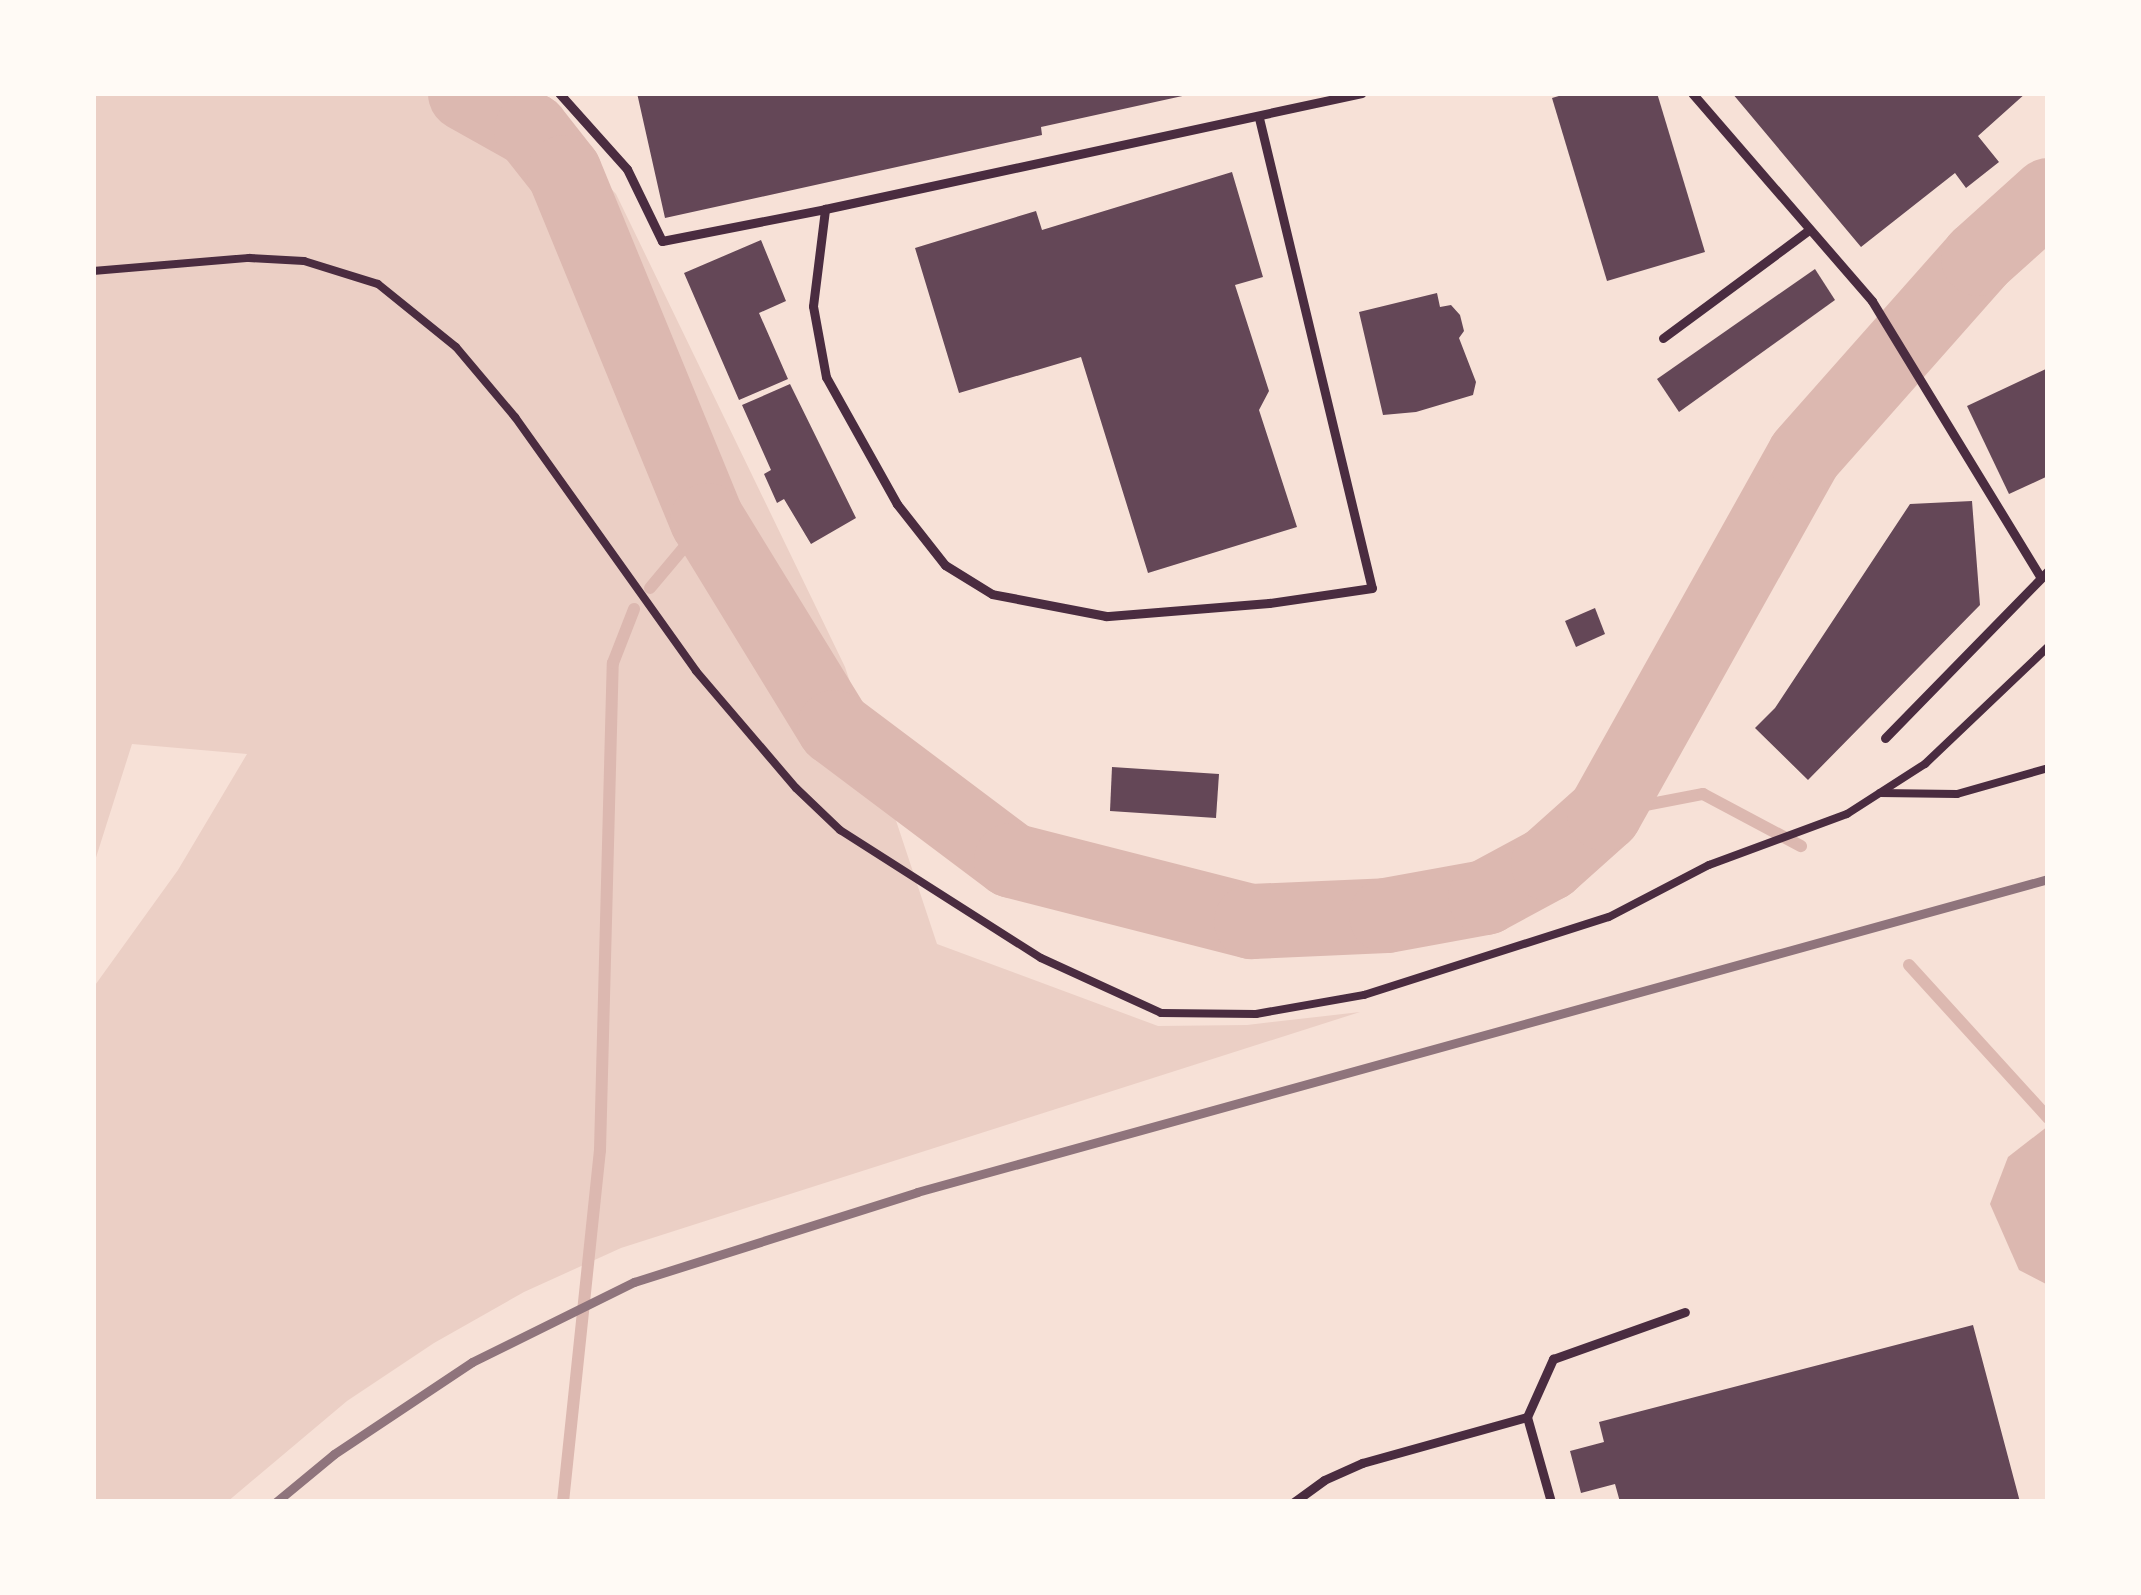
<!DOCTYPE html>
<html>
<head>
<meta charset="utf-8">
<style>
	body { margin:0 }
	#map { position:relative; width:2141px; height:1595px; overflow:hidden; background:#f7e1d7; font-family:Inter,sans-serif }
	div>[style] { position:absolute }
	.green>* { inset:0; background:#ebcfc5 }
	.water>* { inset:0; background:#dcb8b0 }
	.stream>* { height:12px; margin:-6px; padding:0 6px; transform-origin:6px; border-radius:6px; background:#dcb8b0 }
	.river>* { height:75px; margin:-37.5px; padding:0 37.5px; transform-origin:37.5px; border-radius:37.5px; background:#dcb8b0 }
	.building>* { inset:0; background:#644757 }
	.path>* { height:8px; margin:-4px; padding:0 4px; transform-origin:4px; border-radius:4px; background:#4a2c40 }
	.service>* { height:9px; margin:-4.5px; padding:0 4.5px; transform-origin:4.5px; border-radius:4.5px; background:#4a2c40 }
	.rail>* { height:9px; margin:-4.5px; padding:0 4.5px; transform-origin:4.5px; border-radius:4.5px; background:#8f747c }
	span { translate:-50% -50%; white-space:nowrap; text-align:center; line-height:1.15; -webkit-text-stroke:12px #fffaf5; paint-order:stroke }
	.frame { position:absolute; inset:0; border:96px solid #fffaf5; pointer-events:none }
</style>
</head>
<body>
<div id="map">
	<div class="green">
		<i style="clip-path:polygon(93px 93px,523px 93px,616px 194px,845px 667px,937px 944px,1158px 1026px,1247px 1025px,1360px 1012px,621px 1248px,524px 1292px,434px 1343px,347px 1401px,227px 1502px,93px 1502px,93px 988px,178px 870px,247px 754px,132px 744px,93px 867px)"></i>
	</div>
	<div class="water">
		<i style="clip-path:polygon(2048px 1126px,2048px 1285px,2019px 1270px,1990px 1204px,2008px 1157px)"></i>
	</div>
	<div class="stream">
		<i style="left:650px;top:588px;width:89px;rotate:-50deg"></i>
		<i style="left:1604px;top:813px;width:101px;rotate:-10.9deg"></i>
		<i style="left:1703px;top:794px;width:111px;rotate:28deg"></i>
		<i style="left:1909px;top:965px;width:207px;rotate:47.7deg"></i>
		<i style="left:563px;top:1502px;width:354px;rotate:-84deg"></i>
		<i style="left:600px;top:1150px;width:487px;rotate:-88.5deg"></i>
		<i style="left:613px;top:663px;width:58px;rotate:-68.7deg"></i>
	</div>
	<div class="river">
		<i style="left:465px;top:93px;width:76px;rotate:29.3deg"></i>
		<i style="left:531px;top:130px;width:53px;rotate:51.8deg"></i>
		<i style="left:564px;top:172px;width:376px;rotate:67.7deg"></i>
		<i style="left:707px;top:520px;width:243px;rotate:58.5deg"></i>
		<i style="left:834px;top:727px;width:221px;rotate:36.9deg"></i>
		<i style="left:1011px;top:860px;width:248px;rotate:14.3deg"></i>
		<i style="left:1251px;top:921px;width:135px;rotate:-2.5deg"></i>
		<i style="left:1386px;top:915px;width:101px;rotate:-10.3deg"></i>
		<i style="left:1485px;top:897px;width:72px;rotate:-28.4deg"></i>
		<i style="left:1548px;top:863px;width:75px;rotate:-41.8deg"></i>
		<i style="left:1604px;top:813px;width:410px;rotate:-60.8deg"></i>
		<i style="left:1804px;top:455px;width:263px;rotate:-48.5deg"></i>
		<i style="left:1978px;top:258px;width:94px;rotate:-42deg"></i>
	</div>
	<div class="building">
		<i style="clip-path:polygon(637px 93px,1187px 93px,1187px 95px,1041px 127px,1042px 135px,665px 218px)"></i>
		<i style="clip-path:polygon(1569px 93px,1657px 93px,1705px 252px,1607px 281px,1552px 98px)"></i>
		<i style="clip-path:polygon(1732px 93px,2026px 93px,1978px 136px,1999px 162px,1966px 188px,1955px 173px,1861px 247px)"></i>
		<i style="clip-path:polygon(1232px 172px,1263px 277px,1235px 285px,1269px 391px,1259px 410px,1297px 527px,1148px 573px,1081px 357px,959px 393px,915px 248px,1036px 211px,1042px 230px)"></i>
		<i style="clip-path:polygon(761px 240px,786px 301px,759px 313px,788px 379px,739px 400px,684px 273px)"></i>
		<i style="clip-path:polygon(1815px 269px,1835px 300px,1679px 412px,1657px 379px)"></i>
		<i style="clip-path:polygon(1437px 293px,1440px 307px,1451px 305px,1460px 315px,1464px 331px,1459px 338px,1476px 382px,1473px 395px,1416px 412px,1383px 415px,1359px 312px)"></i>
		<i style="clip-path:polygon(2048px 368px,2048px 476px,2009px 494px,1967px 406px)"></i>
		<i style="clip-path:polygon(790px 384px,856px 518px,811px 544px,784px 499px,777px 503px,764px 474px,771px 470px,742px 405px)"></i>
		<i style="clip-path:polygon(1972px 501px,1980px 605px,1808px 780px,1755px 728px,1775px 708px,1910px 504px)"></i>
		<i style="clip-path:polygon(1595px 608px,1605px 634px,1576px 647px,1565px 621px)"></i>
		<i style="clip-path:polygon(1112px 767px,1219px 774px,1216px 818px,1110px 811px)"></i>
		<i style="clip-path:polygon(1973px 1325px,2020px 1502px,1620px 1502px,1615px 1484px,1581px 1493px,1570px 1451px,1604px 1442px,1599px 1422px)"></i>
	</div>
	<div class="path">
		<i style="left:93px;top:271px;width:157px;rotate:-4.8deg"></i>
		<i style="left:249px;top:258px;width:55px;rotate:3.1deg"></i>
		<i style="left:304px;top:261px;width:77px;rotate:17.3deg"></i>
		<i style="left:378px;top:284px;width:100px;rotate:38.9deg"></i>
		<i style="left:456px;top:347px;width:92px;rotate:49.9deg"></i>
		<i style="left:515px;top:417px;width:312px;rotate:54.5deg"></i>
		<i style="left:696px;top:671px;width:154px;rotate:49.5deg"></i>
		<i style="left:796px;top:788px;width:61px;rotate:43.7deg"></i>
		<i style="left:840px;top:830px;width:238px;rotate:32.5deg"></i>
		<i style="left:1041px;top:958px;width:132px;rotate:24.6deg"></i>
		<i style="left:1161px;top:1013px;width:95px;rotate:0.6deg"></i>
		<i style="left:1256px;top:1014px;width:110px;rotate:-10deg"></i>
		<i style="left:1364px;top:995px;width:257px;rotate:-17.7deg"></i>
		<i style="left:1609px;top:917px;width:113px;rotate:-27.5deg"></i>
		<i style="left:1709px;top:865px;width:147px;rotate:-20.3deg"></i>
		<i style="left:1847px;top:814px;width:93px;rotate:-32.7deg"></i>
		<i style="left:1925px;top:764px;width:170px;rotate:-43.6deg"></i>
		<i style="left:1880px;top:793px;width:77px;rotate:0.7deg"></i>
		<i style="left:1957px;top:794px;width:95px;rotate:-15.9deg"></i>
	</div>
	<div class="service">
		<i style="left:559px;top:93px;width:102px;rotate:48.2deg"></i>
		<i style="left:627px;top:169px;width:80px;rotate:64.1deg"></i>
		<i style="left:662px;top:241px;width:166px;rotate:-11.1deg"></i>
		<i style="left:1692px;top:93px;width:275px;rotate:49.1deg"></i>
		<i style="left:1872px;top:301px;width:324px;rotate:58.6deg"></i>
		<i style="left:1259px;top:118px;width:483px;rotate:76.5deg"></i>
		<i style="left:1372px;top:588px;width:104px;rotate:171.7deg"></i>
		<i style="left:1269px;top:603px;width:164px;rotate:175.4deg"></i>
		<i style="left:1106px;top:616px;width:116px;rotate:-169.1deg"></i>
		<i style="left:992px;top:594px;width:55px;rotate:-148.3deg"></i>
		<i style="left:945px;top:565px;width:78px;rotate:-128.2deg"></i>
		<i style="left:897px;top:504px;width:145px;rotate:-119.2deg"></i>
		<i style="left:826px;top:377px;width:72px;rotate:-100.4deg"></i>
		<i style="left:813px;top:306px;width:98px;rotate:-82.9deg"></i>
		<i style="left:825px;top:209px;width:549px;rotate:-12.19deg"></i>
		<i style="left:1663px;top:338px;width:182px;rotate:-36.5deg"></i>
		<i style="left:1885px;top:738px;width:233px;rotate:-45.7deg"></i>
		<i style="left:1527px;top:1417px;width:64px;rotate:-65.9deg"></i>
		<i style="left:1553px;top:1359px;width:140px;rotate:-19.6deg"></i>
		<i style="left:1294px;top:1502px;width:37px;rotate:-36deg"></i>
		<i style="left:1324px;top:1480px;width:42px;rotate:-24.1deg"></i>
		<i style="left:1362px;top:1463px;width:171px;rotate:-15.6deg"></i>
		<i style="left:1527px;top:1417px;width:88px;rotate:74.2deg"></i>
	</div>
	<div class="rail">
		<i style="left:276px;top:1502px;width:75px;rotate:-39.6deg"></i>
		<i style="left:334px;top:1454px;width:166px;rotate:-33.7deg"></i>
		<i style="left:472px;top:1362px;width:181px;rotate:-26.3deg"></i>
		<i style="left:634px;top:1282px;width:297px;rotate:-17.6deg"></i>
		<i style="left:917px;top:1192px;width:1174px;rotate:-15.47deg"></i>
	</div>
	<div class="frame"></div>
</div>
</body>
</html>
